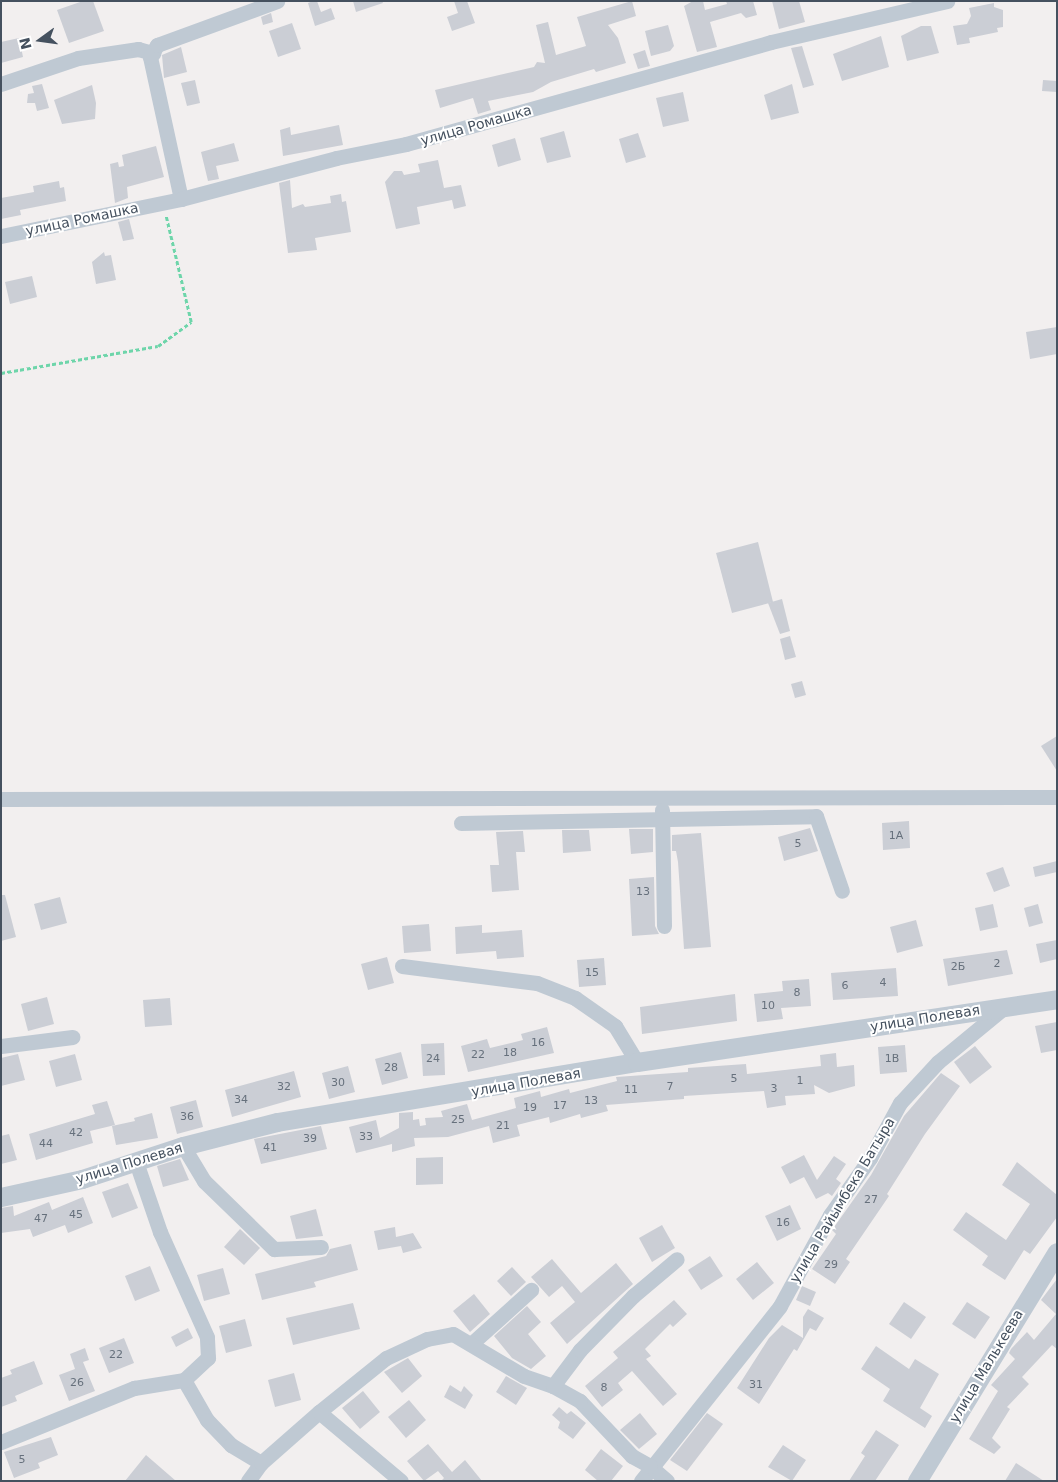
<!DOCTYPE html>
<html>
<head>
<meta charset="utf-8">
<style>
	body { margin:0 }
	#map { position:relative; width:1058px; height:1482px; overflow:hidden; background:#f2efef; font-family:"DejaVu Sans",sans-serif }
	div>[style] { position:absolute }
	.building>* { inset:0; background:#cbced5 }
	.path>* { height:2.5px; margin-top:-1.25px; transform-origin:0; background:repeating-linear-gradient(90deg,#6ed5aa 0 4px,transparent 0 6.5px) }
	.minor>* { height:15px; margin:-7.5px; padding:0 7.5px; transform-origin:7.5px; border-radius:7.5px; background:#bfc9d3 }
	.tertiary>* { height:19px; margin:-9.5px; padding:0 9.5px; transform-origin:9.5px; border-radius:9.5px; background:#bfc9d3 }
	span { translate:-50% -50%; white-space:nowrap; text-align:center; line-height:1.15; -webkit-text-stroke:4px #fff; paint-order:stroke }
	.number-label { font-size:11px; color:#66707c }
	.number-label span { -webkit-text-stroke-width:0 }
	.street-label { font-size:14px; color:#45515f }
	.frame { position:absolute; inset:0; border:2px solid #45515f; pointer-events:none }
	.north { position:absolute; left:15px; top:15px; width:50px; height:50px; -webkit-text-stroke:4px #fff; paint-order:stroke; rotate:256deg; font-size:14px; font-weight:700; line-height:20px; text-align:center; color:#45515f }
	.north::after { content:''; display:block; margin:auto; width:18px; height:22px; background:#45515f; clip-path:polygon(50% 0,100% 100%,50% 72%,0 100%) }
</style>
</head>
<body>
<div id="map">
	<div class="building">
		<i style="clip-path:polygon(83px 1px,93px 1px,104px 31px,69px 43px,57px 10px)"></i>
		<i style="clip-path:polygon(313px 1px,317px 1px,321px 12px,331px 8px,335px 19px,315px 26px,308px 3px)"></i>
		<i style="clip-path:polygon(353px 1px,382px 1px,383px 3px,356px 12px)"></i>
		<i style="clip-path:polygon(454px 1px,467px 1px,475px 23px,452px 31px,447px 17px,458px 13px)"></i>
		<i style="clip-path:polygon(632px 1px,636px 16px,608px 25px,618px 38px,626px 63px,596px 72px,594px 69px,551px 82px,533px 92px,488px 101px,491px 110px,478px 114px,473px 98px,440px 108px,435px 90px,534px 67px,537px 62px,545px 63px,536px 25px,548px 22px,556px 55px,586px 46px,577px 17px)"></i>
		<i style="clip-path:polygon(693px 1px,703px 1px,705px 10px,727px 4px,726px 1px,753px 1px,757px 15px,746px 18px,741px 13px,710px 22px,717px 47px,697px 52px,684px 6px)"></i>
		<i style="clip-path:polygon(772px 1px,799px 1px,805px 22px,779px 29px)"></i>
		<i style="clip-path:polygon(994px 3px,994px 7px,1003px 10px,1003px 27px,997px 28px,998px 32px,969px 38px,970px 43px,957px 45px,953px 26px,967px 24px,971px 16px,969px 8px)"></i>
		<i style="clip-path:polygon(271px 13px,273px 22px,263px 25px,261px 17px)"></i>
		<i style="clip-path:polygon(292px 23px,301px 49px,278px 57px,269px 31px)"></i>
		<i style="clip-path:polygon(668px 25px,674px 46px,670px 51px,651px 56px,645px 31px)"></i>
		<i style="clip-path:polygon(921px 26px,931px 26px,939px 53px,907px 61px,901px 36px)"></i>
		<i style="clip-path:polygon(881px 36px,889px 67px,842px 81px,833px 54px)"></i>
		<i style="clip-path:polygon(19px 38px,23px 57px,1px 63px,1px 42px)"></i>
		<i style="clip-path:polygon(802px 46px,814px 85px,803px 88px,791px 48px)"></i>
		<i style="clip-path:polygon(181px 47px,187px 72px,164px 78px,162px 55px)"></i>
		<i style="clip-path:polygon(645px 50px,650px 66px,638px 69px,633px 54px)"></i>
		<i style="clip-path:polygon(195px 80px,200px 103px,187px 106px,181px 83px)"></i>
		<i style="clip-path:polygon(1043px 80px,1057px 81px,1057px 92px,1042px 91px)"></i>
		<i style="clip-path:polygon(42px 84px,49px 108px,37px 111px,35px 103px,27px 103px,28px 94px,34px 93px,32px 86px)"></i>
		<i style="clip-path:polygon(792px 84px,799px 113px,771px 120px,764px 95px)"></i>
		<i style="clip-path:polygon(92px 85px,96px 103px,95px 119px,62px 124px,54px 100px)"></i>
		<i style="clip-path:polygon(683px 92px,689px 121px,663px 127px,656px 98px)"></i>
		<i style="clip-path:polygon(339px 125px,343px 145px,283px 156px,280px 130px,290px 127px,291px 135px)"></i>
		<i style="clip-path:polygon(564px 131px,571px 157px,547px 163px,540px 138px)"></i>
		<i style="clip-path:polygon(638px 133px,646px 157px,626px 163px,619px 139px)"></i>
		<i style="clip-path:polygon(515px 138px,521px 160px,498px 167px,492px 145px)"></i>
		<i style="clip-path:polygon(234px 143px,239px 161px,216px 166px,219px 179px,208px 181px,201px 152px)"></i>
		<i style="clip-path:polygon(156px 146px,164px 177px,127px 187px,128px 198px,115px 203px,110px 164px,118px 162px,119px 167px,124px 166px,122px 155px)"></i>
		<i style="clip-path:polygon(438px 160px,444px 188px,461px 185px,466px 206px,454px 209px,452px 200px,417px 207px,420px 224px,396px 229px,385px 182px,394px 171px,402px 171px,404px 175px,420px 172px,418px 164px)"></i>
		<i style="clip-path:polygon(290px 180px,292px 208px,303px 204px,305px 207px,331px 203px,330px 196px,341px 194px,342px 202px,346px 201px,351px 232px,315px 238px,317px 250px,288px 253px,279px 183px)"></i>
		<i style="clip-path:polygon(59px 181px,60px 188px,64px 187px,66px 201px,20px 210px,21px 215px,1px 219px,1px 198px,34px 192px,33px 186px)"></i>
		<i style="clip-path:polygon(129px 219px,134px 239px,123px 241px,118px 222px)"></i>
		<i style="clip-path:polygon(104px 252px,105px 256px,111px 255px,116px 280px,96px 284px,92px 262px)"></i>
		<i style="clip-path:polygon(32px 276px,37px 297px,10px 304px,5px 282px)"></i>
		<i style="clip-path:polygon(1057px 327px,1057px 354px,1030px 359px,1026px 332px)"></i>
		<i style="clip-path:polygon(758px 542px,773px 602px,732px 613px,716px 553px)"></i>
		<i style="clip-path:polygon(782px 599px,790px 631px,780px 634px,768px 603px)"></i>
		<i style="clip-path:polygon(790px 636px,796px 657px,785px 660px,780px 639px)"></i>
		<i style="clip-path:polygon(802px 681px,806px 695px,795px 698px,791px 684px)"></i>
		<i style="clip-path:polygon(1057px 736px,1057px 771px,1041px 746px)"></i>
		<i style="clip-path:polygon(909px 821px,910px 848px,883px 850px,882px 823px)"></i>
		<i style="clip-path:polygon(810px 828px,818px 851px,784px 861px,778px 837px)"></i>
		<i style="clip-path:polygon(629px 829px,653px 829px,653px 852px,631px 854px)"></i>
		<i style="clip-path:polygon(562px 830px,589px 830px,591px 851px,563px 853px)"></i>
		<i style="clip-path:polygon(523px 831px,525px 852px,516px 852px,519px 890px,492px 892px,490px 865px,499px 865px,496px 832px)"></i>
		<i style="clip-path:polygon(701px 833px,711px 947px,684px 949px,678px 862px,676px 851px,672px 851px,672px 835px)"></i>
		<i style="clip-path:polygon(1057px 861px,1057px 872px,1035px 877px,1033px 867px)"></i>
		<i style="clip-path:polygon(1003px 867px,1010px 886px,994px 892px,986px 873px)"></i>
		<i style="clip-path:polygon(654px 877px,655px 926px,659px 934px,632px 936px,629px 879px)"></i>
		<i style="clip-path:polygon(1px 895px,5px 895px,16px 937px,1px 941px)"></i>
		<i style="clip-path:polygon(60px 897px,67px 923px,41px 930px,34px 904px)"></i>
		<i style="clip-path:polygon(993px 904px,998px 927px,980px 931px,975px 908px)"></i>
		<i style="clip-path:polygon(1038px 904px,1043px 923px,1029px 927px,1024px 908px)"></i>
		<i style="clip-path:polygon(916px 920px,923px 946px,897px 953px,890px 927px)"></i>
		<i style="clip-path:polygon(429px 924px,431px 951px,404px 953px,402px 926px)"></i>
		<i style="clip-path:polygon(482px 925px,482px 933px,522px 930px,524px 957px,497px 959px,496px 951px,456px 954px,455px 927px)"></i>
		<i style="clip-path:polygon(1057px 940px,1057px 959px,1040px 963px,1036px 944px)"></i>
		<i style="clip-path:polygon(1007px 950px,1013px 974px,948px 986px,943px 959px)"></i>
		<i style="clip-path:polygon(387px 957px,394px 983px,368px 990px,361px 964px)"></i>
		<i style="clip-path:polygon(604px 958px,606px 985px,579px 987px,577px 960px)"></i>
		<i style="clip-path:polygon(896px 968px,898px 996px,833px 1000px,831px 973px)"></i>
		<i style="clip-path:polygon(809px 979px,811px 1006px,781px 1008px,783px 1019px,757px 1022px,754px 994px,783px 991px,782px 981px)"></i>
		<i style="clip-path:polygon(735px 994px,737px 1021px,642px 1034px,640px 1007px)"></i>
		<i style="clip-path:polygon(47px 997px,54px 1024px,28px 1031px,21px 1004px)"></i>
		<i style="clip-path:polygon(170px 998px,172px 1025px,145px 1027px,143px 1000px)"></i>
		<i style="clip-path:polygon(1057px 1022px,1057px 1050px,1041px 1053px,1035px 1026px)"></i>
		<i style="clip-path:polygon(547px 1027px,554px 1053px,468px 1072px,461px 1046px,487px 1039px,490px 1048px,523px 1040px,521px 1034px)"></i>
		<i style="clip-path:polygon(444px 1043px,445px 1075px,423px 1076px,421px 1044px)"></i>
		<i style="clip-path:polygon(905px 1045px,907px 1072px,880px 1074px,878px 1047px)"></i>
		<i style="clip-path:polygon(975px 1046px,992px 1067px,970px 1084px,954px 1062px)"></i>
		<i style="clip-path:polygon(401px 1052px,408px 1078px,382px 1085px,375px 1059px)"></i>
		<i style="clip-path:polygon(836px 1053px,837px 1067px,854px 1065px,855px 1086px,829px 1093px,814px 1085px,815px 1094px,785px 1096px,786px 1105px,767px 1108px,764px 1091px,684px 1096px,684px 1099px,606px 1105px,608px 1111px,581px 1118px,580px 1114px,550px 1123px,549px 1117px,517px 1125px,520px 1136px,493px 1143px,489px 1126px,448px 1137px,414px 1138px,415px 1146px,392px 1152px,392px 1144px,356px 1153px,349px 1127px,376px 1120px,380px 1138px,399px 1128px,399px 1113px,413px 1112px,413px 1120px,419px 1119px,420px 1126px,426px 1125px,425px 1118px,443px 1117px,441px 1111px,467px 1104px,472px 1120px,516px 1108px,514px 1098px,540px 1091px,541px 1097px,569px 1089px,570px 1093px,617px 1081px,616px 1077px,688px 1072px,688px 1068px,746px 1064px,747px 1074px,821px 1066px,820px 1055px)"></i>
		<i style="clip-path:polygon(18px 1054px,25px 1080px,1px 1086px,1px 1058px)"></i>
		<i style="clip-path:polygon(75px 1054px,82px 1080px,56px 1087px,49px 1061px)"></i>
		<i style="clip-path:polygon(348px 1066px,355px 1092px,329px 1099px,322px 1073px)"></i>
		<i style="clip-path:polygon(294px 1071px,301px 1097px,232px 1117px,225px 1090px)"></i>
		<i style="clip-path:polygon(941px 1073px,960px 1086px,925px 1134px,887px 1194px,889px 1196px,846px 1259px,850px 1262px,835px 1284px,812px 1269px,836px 1234px,832px 1230px,871px 1175px,904px 1116px)"></i>
		<i style="clip-path:polygon(196px 1100px,203px 1127px,177px 1134px,170px 1107px)"></i>
		<i style="clip-path:polygon(107px 1101px,115px 1125px,90px 1131px,93px 1143px,36px 1160px,29px 1134px,95px 1114px,92px 1105px)"></i>
		<i style="clip-path:polygon(152px 1113px,158px 1138px,116px 1145px,112px 1126px,135px 1121px,134px 1118px)"></i>
		<i style="clip-path:polygon(321px 1126px,327px 1149px,261px 1164px,254px 1139px)"></i>
		<i style="clip-path:polygon(9px 1134px,17px 1160px,1px 1164px,1px 1136px)"></i>
		<i style="clip-path:polygon(804px 1155px,817px 1180px,834px 1156px,846px 1164px,836px 1179px,841px 1183px,832px 1196px,828px 1193px,816px 1199px,804px 1177px,790px 1184px,781px 1167px)"></i>
		<i style="clip-path:polygon(443px 1157px,443px 1184px,416px 1185px,416px 1158px)"></i>
		<i style="clip-path:polygon(180px 1159px,189px 1180px,163px 1187px,157px 1166px)"></i>
		<i style="clip-path:polygon(1017px 1162px,1057px 1195px,1057px 1217px,1030px 1254px,1024px 1250px,1005px 1280px,982px 1265px,988px 1256px,953px 1230px,966px 1212px,1006px 1240px,1030px 1204px,1002px 1185px)"></i>
		<i style="clip-path:polygon(128px 1183px,138px 1208px,112px 1218px,102px 1192px)"></i>
		<i style="clip-path:polygon(83px 1197px,93px 1223px,68px 1233px,65px 1225px,33px 1237px,30px 1229px,1px 1233px,1px 1208px,13px 1206px,14px 1216px,49px 1202px,52px 1210px)"></i>
		<i style="clip-path:polygon(790px 1205px,801px 1229px,777px 1241px,765px 1216px)"></i>
		<i style="clip-path:polygon(316px 1209px,323px 1236px,296px 1239px,290px 1216px)"></i>
		<i style="clip-path:polygon(662px 1225px,675px 1248px,652px 1262px,639px 1238px)"></i>
		<i style="clip-path:polygon(395px 1227px,396px 1237px,413px 1233px,422px 1248px,403px 1253px,401px 1246px,378px 1250px,374px 1231px)"></i>
		<i style="clip-path:polygon(240px 1229px,260px 1248px,244px 1265px,224px 1247px)"></i>
		<i style="clip-path:polygon(351px 1244px,358px 1270px,314px 1282px,316px 1287px,262px 1300px,255px 1274px,326px 1256px,330px 1249px)"></i>
		<i style="clip-path:polygon(710px 1256px,723px 1276px,701px 1290px,688px 1270px)"></i>
		<i style="clip-path:polygon(552px 1259px,581px 1293px,616px 1263px,633px 1284px,567px 1344px,550px 1323px,575px 1302px,562px 1286px,549px 1297px,531px 1277px)"></i>
		<i style="clip-path:polygon(757px 1262px,774px 1283px,753px 1300px,736px 1279px)"></i>
		<i style="clip-path:polygon(150px 1266px,160px 1291px,135px 1301px,125px 1276px)"></i>
		<i style="clip-path:polygon(512px 1267px,526px 1282px,511px 1296px,497px 1281px)"></i>
		<i style="clip-path:polygon(223px 1268px,230px 1294px,204px 1301px,197px 1275px)"></i>
		<i style="clip-path:polygon(1057px 1279px,1057px 1349px,1052px 1345px,1022px 1377px,1029px 1384px,1007px 1407px,1010px 1409px,992px 1438px,1001px 1447px,994px 1454px,969px 1439px,998px 1391px,991px 1385px,1015px 1359px,1009px 1353px,1011px 1349px,1027px 1332px,1034px 1340px,1056px 1314px,1041px 1300px)"></i>
		<i style="clip-path:polygon(802px 1286px,816px 1292px,810px 1306px,796px 1300px)"></i>
		<i style="clip-path:polygon(474px 1294px,490px 1314px,470px 1332px,453px 1311px)"></i>
		<i style="clip-path:polygon(674px 1300px,687px 1314px,673px 1327px,670px 1324px,645px 1349px,651px 1356px,646px 1359px,677px 1394px,663px 1406px,632px 1371px,618px 1383px,623px 1390px,602px 1407px,585px 1386px,618px 1358px,613px 1352px)"></i>
		<i style="clip-path:polygon(904px 1302px,926px 1317px,911px 1339px,889px 1324px)"></i>
		<i style="clip-path:polygon(967px 1302px,990px 1317px,975px 1339px,952px 1324px)"></i>
		<i style="clip-path:polygon(353px 1303px,360px 1329px,293px 1345px,286px 1318px)"></i>
		<i style="clip-path:polygon(527px 1306px,541px 1322px,528px 1334px,546px 1356px,531px 1369px,512px 1358px,494px 1336px)"></i>
		<i style="clip-path:polygon(808px 1309px,824px 1318px,816px 1331px,810px 1328px,797px 1351px,794px 1349px,759px 1404px,737px 1388px,769px 1338px,782px 1325px,803px 1338px,803px 1317px)"></i>
		<i style="clip-path:polygon(245px 1319px,252px 1346px,226px 1353px,219px 1326px)"></i>
		<i style="clip-path:polygon(188px 1328px,193px 1338px,176px 1347px,171px 1337px)"></i>
		<i style="clip-path:polygon(124px 1338px,134px 1363px,109px 1373px,99px 1348px)"></i>
		<i style="clip-path:polygon(876px 1346px,909px 1369px,915px 1359px,939px 1374px,920px 1408px,932px 1416px,925px 1428px,883px 1401px,890px 1389px,861px 1369px)"></i>
		<i style="clip-path:polygon(85px 1348px,89px 1360px,83px 1362px,95px 1391px,69px 1401px,59px 1375px,75px 1369px,70px 1354px)"></i>
		<i style="clip-path:polygon(408px 1358px,422px 1376px,402px 1393px,384px 1372px)"></i>
		<i style="clip-path:polygon(34px 1361px,43px 1384px,15px 1396px,17px 1401px,1px 1407px,1px 1378px,12px 1374px,10px 1370px)"></i>
		<i style="clip-path:polygon(294px 1373px,301px 1400px,275px 1407px,268px 1380px)"></i>
		<i style="clip-path:polygon(506px 1376px,527px 1388px,516px 1405px,496px 1392px)"></i>
		<i style="clip-path:polygon(450px 1385px,461px 1392px,464px 1386px,473px 1395px,465px 1409px,444px 1397px)"></i>
		<i style="clip-path:polygon(363px 1391px,380px 1412px,360px 1429px,342px 1408px)"></i>
		<i style="clip-path:polygon(409px 1400px,426px 1420px,406px 1438px,388px 1417px)"></i>
		<i style="clip-path:polygon(559px 1407px,567px 1414px,571px 1411px,586px 1423px,573px 1439px,558px 1428px,560px 1422px,552px 1415px)"></i>
		<i style="clip-path:polygon(640px 1413px,657px 1434px,639px 1449px,620px 1430px)"></i>
		<i style="clip-path:polygon(707px 1413px,723px 1424px,687px 1471px,670px 1460px)"></i>
		<i style="clip-path:polygon(876px 1430px,899px 1445px,875px 1481px,849px 1481px,865px 1456px,861px 1453px)"></i>
		<i style="clip-path:polygon(51px 1437px,58px 1455px,38px 1463px,40px 1468px,14px 1478px,4px 1452px)"></i>
		<i style="clip-path:polygon(428px 1444px,452px 1472px,465px 1460px,482px 1481px,441px 1481px,444px 1478px,438px 1471px,424px 1481px,407px 1461px)"></i>
		<i style="clip-path:polygon(783px 1445px,806px 1460px,792px 1481px,768px 1467px)"></i>
		<i style="clip-path:polygon(601px 1449px,623px 1466px,611px 1481px,598px 1481px,585px 1470px)"></i>
		<i style="clip-path:polygon(146px 1455px,176px 1481px,125px 1481px)"></i>
		<i style="clip-path:polygon(1016px 1463px,1044px 1481px,1005px 1481px)"></i>
	</div>
	<div class="path">
		<i style="left:1px;top:373px;width:159px;rotate:-9.8deg"></i>
		<i style="left:158px;top:346px;width:41px;rotate:-36deg"></i>
		<i style="left:191px;top:322px;width:109px;rotate:-103.3deg"></i>
	</div>
	<div class="minor">
		<i style="left:1px;top:84px;width:81px;rotate:-18.7deg"></i>
		<i style="left:78px;top:58px;width:61px;rotate:-8.5deg"></i>
		<i style="left:138px;top:49px;width:16px;rotate:15deg"></i>
		<i style="left:181px;top:199px;width:145px;rotate:-102.3deg"></i>
		<i style="left:150px;top:57px;width:14px;rotate:-60deg"></i>
		<i style="left:157px;top:45px;width:128px;rotate:-20.1deg"></i>
		<i style="left:1px;top:236px;width:184px;rotate:-11.6deg"></i>
		<i style="left:181px;top:199px;width:160px;rotate:-14.8deg"></i>
		<i style="left:336px;top:158px;width:71px;rotate:-11.3deg"></i>
		<i style="left:406px;top:144px;width:379px;rotate:-15.6deg"></i>
		<i style="left:771px;top:42px;width:181px;rotate:-13.1deg"></i>
		<i style="left:1px;top:799px;width:1056px;rotate:-0.11deg"></i>
		<i style="left:662px;top:810px;width:116px;rotate:89deg"></i>
		<i style="left:461px;top:823px;width:355px;rotate:-1.1deg"></i>
		<i style="left:816px;top:816px;width:79px;rotate:70.9deg"></i>
		<i style="left:402px;top:966px;width:136px;rotate:7.2deg"></i>
		<i style="left:537px;top:983px;width:41px;rotate:21.5deg"></i>
		<i style="left:575px;top:998px;width:49px;rotate:35deg"></i>
		<i style="left:615px;top:1026px;width:42px;rotate:58.6deg"></i>
		<i style="left:1px;top:1046px;width:72px;rotate:-7.2deg"></i>
		<i style="left:183px;top:1146px;width:41px;rotate:59deg"></i>
		<i style="left:204px;top:1181px;width:98px;rotate:44.2deg"></i>
		<i style="left:274px;top:1249px;width:47px;rotate:-2.4deg"></i>
		<i style="left:471px;top:1344px;width:81px;rotate:-42deg"></i>
		<i style="left:184px;top:1380px;width:46px;rotate:60.1deg"></i>
		<i style="left:207px;top:1420px;width:35px;rotate:46deg"></i>
		<i style="left:231px;top:1445px;width:35px;rotate:31deg"></i>
		<i style="left:319px;top:1412px;width:107px;rotate:40.1deg"></i>
		<i style="left:1px;top:1442px;width:144px;rotate:-22.1deg"></i>
		<i style="left:134px;top:1388px;width:51px;rotate:-9.1deg"></i>
		<i style="left:184px;top:1380px;width:33px;rotate:-43deg"></i>
		<i style="left:208px;top:1358px;width:21px;rotate:-93deg"></i>
		<i style="left:207px;top:1337px;width:115px;rotate:-114.1deg"></i>
		<i style="left:160px;top:1232px;width:74px;rotate:-108.9deg"></i>
		<i style="left:248px;top:1481px;width:22px;rotate:-54deg"></i>
		<i style="left:261px;top:1463px;width:77px;rotate:-41.3deg"></i>
		<i style="left:319px;top:1412px;width:86px;rotate:-38.9deg"></i>
		<i style="left:386px;top:1358px;width:45px;rotate:-24.9deg"></i>
		<i style="left:427px;top:1339px;width:26px;rotate:-11deg"></i>
		<i style="left:453px;top:1334px;width:82px;rotate:30.6deg"></i>
		<i style="left:524px;top:1376px;width:31px;rotate:19deg"></i>
		<i style="left:641px;top:1481px;width:223px;rotate:-51.5deg"></i>
		<i style="left:780px;top:1306px;width:104px;rotate:-61.2deg"></i>
		<i style="left:830px;top:1215px;width:70px;rotate:-54.9deg"></i>
		<i style="left:870px;top:1158px;width:63px;rotate:-61.4deg"></i>
		<i style="left:900px;top:1103px;width:56px;rotate:-47.2deg"></i>
		<i style="left:938px;top:1062px;width:88px;rotate:-39.5deg"></i>
		<i style="left:667px;top:1481px;width:23px;rotate:-139deg"></i>
		<i style="left:650px;top:1466px;width:21px;rotate:-151deg"></i>
		<i style="left:632px;top:1456px;width:76px;rotate:-133.4deg"></i>
		<i style="left:580px;top:1401px;width:31px;rotate:-151deg"></i>
		<i style="left:553px;top:1386px;width:45px;rotate:-53.1deg"></i>
		<i style="left:580px;top:1350px;width:76px;rotate:-45.5deg"></i>
		<i style="left:633px;top:1296px;width:57px;rotate:-40.1deg"></i>
	</div>
	<div class="tertiary">
		<i style="left:1px;top:1197px;width:83px;rotate:-12.5deg"></i>
		<i style="left:82px;top:1179px;width:106px;rotate:-18.1deg"></i>
		<i style="left:183px;top:1146px;width:97px;rotate:-14.3deg"></i>
		<i style="left:277px;top:1122px;width:365px;rotate:-9.5deg"></i>
		<i style="left:637px;top:1062px;width:425px;rotate:-8.5deg"></i>
		<i style="left:917px;top:1481px;width:268px;rotate:-58.6deg"></i>
	</div>
	<div class="number-label">
		<span style="left:896px;top:836px">1А</span>
		<span style="left:798px;top:844px">5</span>
		<span style="left:643px;top:892px">13</span>
		<span style="left:997px;top:964px">2</span>
		<span style="left:958px;top:967px">2Б</span>
		<span style="left:592px;top:973px">15</span>
		<span style="left:883px;top:983px">4</span>
		<span style="left:845px;top:986px">6</span>
		<span style="left:797px;top:993px">8</span>
		<span style="left:768px;top:1006px">10</span>
		<span style="left:538px;top:1043px">16</span>
		<span style="left:510px;top:1053px">18</span>
		<span style="left:478px;top:1055px">22</span>
		<span style="left:433px;top:1059px">24</span>
		<span style="left:892px;top:1059px">1В</span>
		<span style="left:391px;top:1068px">28</span>
		<span style="left:734px;top:1079px">5</span>
		<span style="left:800px;top:1081px">1</span>
		<span style="left:338px;top:1083px">30</span>
		<span style="left:284px;top:1087px">32</span>
		<span style="left:670px;top:1087px">7</span>
		<span style="left:774px;top:1089px">3</span>
		<span style="left:631px;top:1090px">11</span>
		<span style="left:241px;top:1100px">34</span>
		<span style="left:591px;top:1101px">13</span>
		<span style="left:560px;top:1106px">17</span>
		<span style="left:530px;top:1108px">19</span>
		<span style="left:187px;top:1117px">36</span>
		<span style="left:458px;top:1120px">25</span>
		<span style="left:503px;top:1126px">21</span>
		<span style="left:76px;top:1133px">42</span>
		<span style="left:366px;top:1137px">33</span>
		<span style="left:310px;top:1139px">39</span>
		<span style="left:46px;top:1144px">44</span>
		<span style="left:270px;top:1148px">41</span>
		<span style="left:871px;top:1200px">27</span>
		<span style="left:76px;top:1215px">45</span>
		<span style="left:41px;top:1219px">47</span>
		<span style="left:783px;top:1223px">16</span>
		<span style="left:831px;top:1265px">29</span>
		<span style="left:116px;top:1355px">22</span>
		<span style="left:77px;top:1383px">26</span>
		<span style="left:756px;top:1385px">31</span>
		<span style="left:604px;top:1388px">8</span>
		<span style="left:22px;top:1460px">5</span>
	</div>
	<div class="street-label">
		<span style="left:476px;top:125px;rotate:-16deg">улица Ромашка</span>
		<span style="left:82px;top:219px;rotate:-12deg">улица Ромашка</span>
		<span style="left:925px;top:1018px;rotate:-9deg">улица Полевая</span>
		<span style="left:526px;top:1082px;rotate:-10deg">улица Полевая</span>
		<span style="left:129px;top:1163px;rotate:-17deg">улица Полевая</span>
		<span style="left:842px;top:1200px;rotate:-59deg">улица Райымбека Батыра</span>
		<span style="left:986px;top:1366px;rotate:-59deg">улица Малькеева</span>
	</div>
	<div class="frame"></div>
	<div class="north">N</div>
</div>
</body>
</html>
